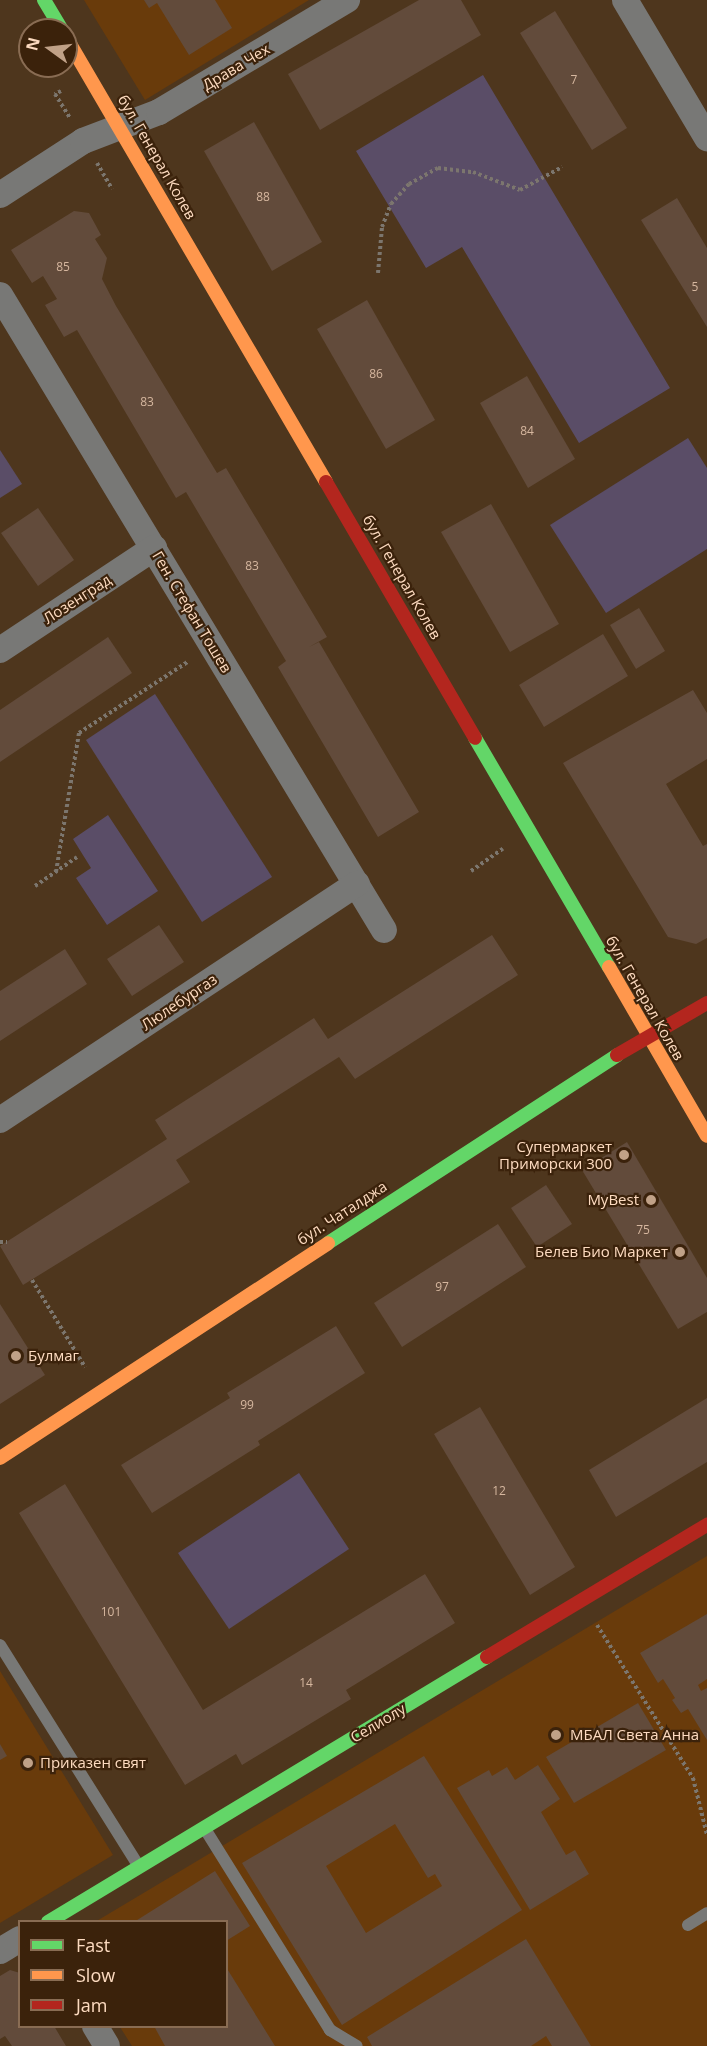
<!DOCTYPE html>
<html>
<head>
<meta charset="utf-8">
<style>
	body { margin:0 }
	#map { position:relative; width:707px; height:2046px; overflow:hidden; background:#4e361d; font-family:"Open Sans",sans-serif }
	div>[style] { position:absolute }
	.built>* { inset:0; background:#693b0b }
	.green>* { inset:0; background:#5a4d67 }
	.building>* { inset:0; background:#624b3b }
	.path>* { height:4px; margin-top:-2px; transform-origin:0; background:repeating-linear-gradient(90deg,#7c766e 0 3px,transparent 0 6px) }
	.lane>* { height:12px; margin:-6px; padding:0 6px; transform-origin:6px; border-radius:6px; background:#787876 }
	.street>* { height:26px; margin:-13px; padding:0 13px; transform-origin:13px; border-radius:13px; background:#787876 }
	.fast>* { height:14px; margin:-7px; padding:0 7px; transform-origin:7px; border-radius:7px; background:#63d668 }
	.slow>* { height:14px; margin:-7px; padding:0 7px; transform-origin:7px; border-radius:7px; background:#ff974d }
	.jam>* { height:14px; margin:-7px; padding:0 7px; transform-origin:7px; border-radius:7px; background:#b3261e }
	.dots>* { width:16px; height:16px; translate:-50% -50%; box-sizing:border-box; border:3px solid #3b220b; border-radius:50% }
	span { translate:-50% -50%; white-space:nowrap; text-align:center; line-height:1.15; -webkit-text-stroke:4.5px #3b220b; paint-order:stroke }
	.number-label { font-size:12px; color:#d6b79f }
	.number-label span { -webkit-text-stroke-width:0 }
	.street-label { font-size:15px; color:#fddbc0 }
	.poi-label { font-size:15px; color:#fddbc0 }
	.right { translate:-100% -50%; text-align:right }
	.left { translate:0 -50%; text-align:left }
	.legend { position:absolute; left:18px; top:1920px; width:210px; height:108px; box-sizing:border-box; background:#3b220b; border:2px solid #896c53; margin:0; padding:8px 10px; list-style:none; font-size:18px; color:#fddbc0 }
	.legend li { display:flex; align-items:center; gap:12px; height:30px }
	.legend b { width:30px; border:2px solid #896c53 }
	.north { position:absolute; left:18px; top:18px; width:60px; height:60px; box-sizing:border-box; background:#3b220b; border:2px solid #896c53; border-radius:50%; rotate:285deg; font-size:16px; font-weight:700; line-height:24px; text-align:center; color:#fddbc0 }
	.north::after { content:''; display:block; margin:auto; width:21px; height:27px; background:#c0a187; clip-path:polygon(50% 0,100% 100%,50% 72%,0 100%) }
</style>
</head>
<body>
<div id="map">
	<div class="built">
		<i style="clip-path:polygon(84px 0,309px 0,145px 100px)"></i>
		<i style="clip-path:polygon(707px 1556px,707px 2046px,132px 2046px,120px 2027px,226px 2026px,226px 1922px,95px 1922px)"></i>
		<i style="clip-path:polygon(0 1671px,113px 1855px,0 1923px)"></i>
	</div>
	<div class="green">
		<i style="clip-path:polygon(483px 75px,670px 388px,579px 443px,462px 247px,426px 268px,356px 151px)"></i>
		<i style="clip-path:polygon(688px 438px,707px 468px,707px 549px,606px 613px,550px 525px)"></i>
		<i style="clip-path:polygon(0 450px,22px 484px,0 498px)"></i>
		<i style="clip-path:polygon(155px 694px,272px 877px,202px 922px,86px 740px)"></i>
		<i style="clip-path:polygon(108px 815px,158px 891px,107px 925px,76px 878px,91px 868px,73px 839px)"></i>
		<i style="clip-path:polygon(299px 1473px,349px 1549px,229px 1629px,178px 1553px)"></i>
	</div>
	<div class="building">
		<i style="clip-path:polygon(144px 0,215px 0,232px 28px,189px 55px,157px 3px,149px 8px)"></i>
		<i style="clip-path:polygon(419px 0,461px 0,481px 35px,320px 130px,288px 74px)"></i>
		<i style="clip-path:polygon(555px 11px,627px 128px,592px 150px,520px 33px)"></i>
		<i style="clip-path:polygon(254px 122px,322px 242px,272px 271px,204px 151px)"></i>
		<i style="clip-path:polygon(677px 198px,707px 248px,707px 327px,641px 220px)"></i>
		<i style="clip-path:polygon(74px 211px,89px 213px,101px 235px,95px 239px,107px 258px,102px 279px,116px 306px,217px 473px,226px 468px,327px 637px,309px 647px,319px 642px,419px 812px,378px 837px,278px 667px,286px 661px,186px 492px,176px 498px,77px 330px,64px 337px,45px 305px,57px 299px,43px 276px,32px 283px,11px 250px)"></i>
		<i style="clip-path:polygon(367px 300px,435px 420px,386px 449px,317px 329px)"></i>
		<i style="clip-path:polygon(527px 376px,575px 459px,528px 488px,480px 403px)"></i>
		<i style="clip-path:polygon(491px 504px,559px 624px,510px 652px,441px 532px)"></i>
		<i style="clip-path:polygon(38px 508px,74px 560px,38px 586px,1px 533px)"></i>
		<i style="clip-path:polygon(639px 608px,665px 651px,636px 669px,610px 625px)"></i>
		<i style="clip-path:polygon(603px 634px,628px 676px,544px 727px,519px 685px)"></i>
		<i style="clip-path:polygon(108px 637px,132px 673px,0 762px,0 710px)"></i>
		<i style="clip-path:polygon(693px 690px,707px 713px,707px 759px,666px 784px,703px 846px,707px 844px,707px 938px,696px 944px,668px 937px,563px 763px)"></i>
		<i style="clip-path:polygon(159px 925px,184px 962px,132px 996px,107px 959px)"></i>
		<i style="clip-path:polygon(492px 935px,518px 975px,355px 1079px,339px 1057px,176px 1160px,190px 1182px,23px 1285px,0 1246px,167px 1139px,155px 1120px,314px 1018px,328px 1039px)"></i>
		<i style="clip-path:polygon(65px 949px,87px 984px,0 1041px,0 991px)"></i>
		<i style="clip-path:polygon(627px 1142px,707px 1278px,707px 1312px,678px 1329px,582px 1170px)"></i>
		<i style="clip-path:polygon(546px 1185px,572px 1224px,537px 1247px,511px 1208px)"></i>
		<i style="clip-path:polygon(498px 1224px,526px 1267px,402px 1347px,374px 1303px)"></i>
		<i style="clip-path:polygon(0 1304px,45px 1375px,0 1404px)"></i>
		<i style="clip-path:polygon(336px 1326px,365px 1373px,258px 1441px,260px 1445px,152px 1513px,121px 1465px,230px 1398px,227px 1393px)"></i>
		<i style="clip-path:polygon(707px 1398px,707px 1462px,616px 1517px,589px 1470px)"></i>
		<i style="clip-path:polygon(480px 1407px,575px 1567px,530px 1595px,434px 1434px)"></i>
		<i style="clip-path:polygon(65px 1484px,203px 1710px,425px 1574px,455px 1623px,346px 1690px,351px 1699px,242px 1765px,236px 1754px,185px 1785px,19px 1513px)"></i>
		<i style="clip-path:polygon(707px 1614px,707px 1679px,698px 1685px,701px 1691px,707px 1688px,707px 1740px,688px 1709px,681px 1713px,672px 1700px,675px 1698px,663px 1679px,658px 1683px,640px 1653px)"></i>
		<i style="clip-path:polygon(638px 1703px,666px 1750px,574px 1803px,546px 1757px)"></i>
		<i style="clip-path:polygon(0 1744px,7px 1756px,0 1760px)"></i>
		<i style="clip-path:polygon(evenodd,424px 1756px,522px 1910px,342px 2025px,242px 1863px,424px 1756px,395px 1824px,428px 1878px,435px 1874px,442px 1886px,366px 1933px,326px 1866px,395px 1824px)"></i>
		<i style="clip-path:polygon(538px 1765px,560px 1799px,541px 1812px,566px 1855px,575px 1850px,589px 1874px,530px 1910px,457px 1788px,489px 1770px,492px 1776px,507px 1767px,515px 1780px)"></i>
		<i style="clip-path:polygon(215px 1871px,250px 1926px,226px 1941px,226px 1922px,134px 1922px)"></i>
		<i style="clip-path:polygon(526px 1939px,591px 2046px,552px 2046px,546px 2036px,531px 2046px,372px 2046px,367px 2037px)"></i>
		<i style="clip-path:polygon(226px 1967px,275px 2046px,165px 2046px,154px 2026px,226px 2026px)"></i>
		<i style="clip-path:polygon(10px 1970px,20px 1973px,20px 2026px,54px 2026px,66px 2046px,12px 2046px,5px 2036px,0 2039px,0 1976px)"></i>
	</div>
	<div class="path">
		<i style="left:61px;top:91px;width:7px;rotate:153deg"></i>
		<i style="left:55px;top:94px;width:28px;rotate:58deg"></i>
		<i style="left:97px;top:163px;width:30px;rotate:60deg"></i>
		<i style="left:378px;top:273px;width:46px;rotate:-85deg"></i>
		<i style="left:382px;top:227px;width:25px;rotate:-69deg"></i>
		<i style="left:391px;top:204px;width:27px;rotate:-48deg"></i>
		<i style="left:409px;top:184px;width:33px;rotate:-29deg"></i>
		<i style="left:438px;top:168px;width:35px;rotate:7deg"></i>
		<i style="left:473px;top:172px;width:50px;rotate:21deg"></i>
		<i style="left:520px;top:190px;width:48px;rotate:-28.7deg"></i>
		<i style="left:471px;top:871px;width:39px;rotate:-35deg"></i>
		<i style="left:56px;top:872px;width:141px;rotate:-80.6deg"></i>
		<i style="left:79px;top:733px;width:131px;rotate:-33.2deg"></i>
		<i style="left:35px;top:886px;width:51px;rotate:-34.6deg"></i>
		<i style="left:0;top:1242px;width:7px"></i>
		<i style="left:32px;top:1280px;width:102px;rotate:58.7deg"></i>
		<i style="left:597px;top:1625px;width:181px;rotate:57.9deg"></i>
		<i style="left:693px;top:1778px;width:59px;rotate:76.2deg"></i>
	</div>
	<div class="lane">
		<i style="left:0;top:1645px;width:260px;rotate:57.9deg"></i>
		<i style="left:205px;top:1829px;width:237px;rotate:58.1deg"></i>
		<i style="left:330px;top:2030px;width:31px;rotate:31deg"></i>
		<i style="left:688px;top:1925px;width:22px;rotate:-32deg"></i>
	</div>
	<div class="street">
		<i style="left:625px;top:0;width:161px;rotate:59.3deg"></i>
		<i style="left:0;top:195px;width:99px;rotate:-33deg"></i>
		<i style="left:83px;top:141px;width:81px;rotate:-20.9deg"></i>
		<i style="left:159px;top:112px;width:219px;rotate:-30.8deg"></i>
		<i style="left:0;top:295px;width:742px;rotate:58.84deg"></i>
		<i style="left:0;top:650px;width:185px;rotate:-33.5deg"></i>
		<i style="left:0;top:1120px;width:428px;rotate:-33.5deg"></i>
		<i style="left:0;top:1951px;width:23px;rotate:-31deg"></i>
		<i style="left:95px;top:2026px;width:23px;rotate:59deg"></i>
	</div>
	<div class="fast">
		<i style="left:44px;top:0;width:35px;rotate:59deg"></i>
		<i style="left:475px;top:738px;width:265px;rotate:59.7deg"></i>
		<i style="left:328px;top:1243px;width:345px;rotate:-33deg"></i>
		<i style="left:48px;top:1922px;width:513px;rotate:-31.12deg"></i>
	</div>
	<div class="slow">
		<i style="left:66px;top:37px;width:515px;rotate:59.7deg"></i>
		<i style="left:609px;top:967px;width:195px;rotate:59.9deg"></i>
		<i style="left:0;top:1458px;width:392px;rotate:-33.2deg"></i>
	</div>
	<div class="jam">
		<i style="left:326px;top:482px;width:296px;rotate:59.8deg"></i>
		<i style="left:617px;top:1055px;width:104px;rotate:-30deg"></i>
		<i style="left:487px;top:1657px;width:257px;rotate:-31deg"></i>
	</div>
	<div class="dots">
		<i style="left:624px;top:1155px;background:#c0a187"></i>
		<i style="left:651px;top:1200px;background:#c0a187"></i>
		<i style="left:680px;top:1252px;background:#c0a187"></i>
		<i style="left:16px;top:1356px;background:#c0a187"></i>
		<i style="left:556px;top:1735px;background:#c0a187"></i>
		<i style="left:28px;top:1763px;background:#c0a187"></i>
	</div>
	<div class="number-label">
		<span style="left:574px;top:80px">7</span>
		<span style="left:263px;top:197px">88</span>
		<span style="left:63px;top:267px">85</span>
		<span style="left:695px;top:287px">5</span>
		<span style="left:376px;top:374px">86</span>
		<span style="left:147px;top:402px">83</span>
		<span style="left:527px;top:431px">84</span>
		<span style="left:252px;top:566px">83</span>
		<span style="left:643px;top:1230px">75</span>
		<span style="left:442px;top:1287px">97</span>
		<span style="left:247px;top:1405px">99</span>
		<span style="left:499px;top:1491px">12</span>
		<span style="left:111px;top:1612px">101</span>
		<span style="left:306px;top:1683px">14</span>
	</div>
	<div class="street-label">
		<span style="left:236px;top:67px;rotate:-31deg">Драва Чех</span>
		<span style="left:157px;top:157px;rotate:60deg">бул. Генерал Колев</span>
		<span style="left:402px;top:577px;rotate:60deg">бул. Генерал Колев</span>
		<span style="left:77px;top:599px;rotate:-33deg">Лозенград</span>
		<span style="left:192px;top:612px;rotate:59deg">Ген. Стефан Тошев</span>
		<span style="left:645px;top:998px;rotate:60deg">бул. Генерал Колев</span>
		<span style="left:179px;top:1002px;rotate:-34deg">Люлебургаз</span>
		<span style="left:342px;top:1213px;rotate:-33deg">бул. Чаталджа</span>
		<span style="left:378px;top:1723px;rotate:-31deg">Селиолу</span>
	</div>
	<div class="poi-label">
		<span class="right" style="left:612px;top:1155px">Супермаркет<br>Приморски 300</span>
		<span class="right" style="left:639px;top:1200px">MyBest</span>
		<span class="right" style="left:668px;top:1252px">Белев Био Маркет</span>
		<span class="left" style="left:28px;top:1356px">Булмаг</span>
		<span class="left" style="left:570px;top:1735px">МБАЛ Света Анна</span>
		<span class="left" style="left:40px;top:1763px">Приказен свят</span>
	</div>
	<ul class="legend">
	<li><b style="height:8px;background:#63d668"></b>Fast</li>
	<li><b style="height:8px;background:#ff974d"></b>Slow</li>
	<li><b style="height:8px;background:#b3261e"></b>Jam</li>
	</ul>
	<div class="north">N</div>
</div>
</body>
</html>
